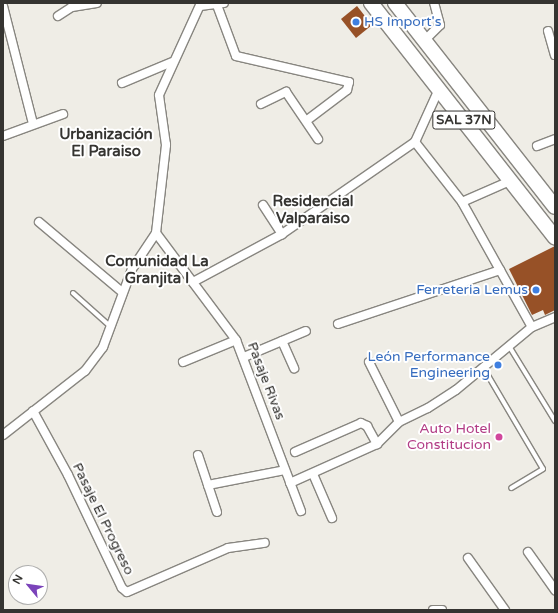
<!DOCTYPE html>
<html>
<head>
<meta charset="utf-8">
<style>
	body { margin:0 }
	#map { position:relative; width:558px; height:613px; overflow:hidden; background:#efede6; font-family:"Varela Round",sans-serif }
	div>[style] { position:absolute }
	.building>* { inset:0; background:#975127 }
	.roads { filter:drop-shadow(1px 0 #888680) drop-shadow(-1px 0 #888680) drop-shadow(0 1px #888680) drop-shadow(0 -1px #888680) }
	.lane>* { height:4px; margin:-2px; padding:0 2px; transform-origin:2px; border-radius:2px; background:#fff }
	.street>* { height:8px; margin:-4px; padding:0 4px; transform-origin:4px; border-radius:4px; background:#fff }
	.highway>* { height:14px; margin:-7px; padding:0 7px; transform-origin:7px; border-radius:7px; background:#fff }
	.dots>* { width:11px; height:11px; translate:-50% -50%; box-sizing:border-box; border:2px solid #fff; border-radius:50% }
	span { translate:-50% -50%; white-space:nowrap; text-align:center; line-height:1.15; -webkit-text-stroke:4px #fff; paint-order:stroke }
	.shield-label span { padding:1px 3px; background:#fff; border:1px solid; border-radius:3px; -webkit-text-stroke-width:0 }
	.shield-label { font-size:13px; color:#353431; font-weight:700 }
	.shop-label { font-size:14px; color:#366cbe }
	.left { translate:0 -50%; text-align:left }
	.right { translate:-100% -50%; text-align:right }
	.street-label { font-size:14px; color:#353431 }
	.hotel-label { font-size:14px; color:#b23c85 }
	.neighbourhood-label { font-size:15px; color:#353431; font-weight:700 }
	.frame { position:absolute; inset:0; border:4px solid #353431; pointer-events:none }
	.north { position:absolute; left:8px; top:565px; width:40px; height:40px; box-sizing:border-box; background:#fff; border:1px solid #aeaead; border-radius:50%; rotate:299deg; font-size:11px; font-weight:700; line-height:16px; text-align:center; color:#353431 }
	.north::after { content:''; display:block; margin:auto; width:14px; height:18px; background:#7b43ba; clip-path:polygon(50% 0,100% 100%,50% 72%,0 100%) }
</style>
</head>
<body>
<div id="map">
	<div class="building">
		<i style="clip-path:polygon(357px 6px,372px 25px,356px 38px,341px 19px)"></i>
		<i style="clip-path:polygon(555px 246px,555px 310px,545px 315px,543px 310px,532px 315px,509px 269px)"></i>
	</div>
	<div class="roads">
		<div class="lane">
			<i style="left:73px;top:293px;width:51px;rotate:41.8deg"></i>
			<i style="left:509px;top:346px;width:88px;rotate:58.5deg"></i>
			<i style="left:483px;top:367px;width:118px;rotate:59.5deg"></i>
			<i style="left:543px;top:469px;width:37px;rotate:149deg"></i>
		</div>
		<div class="street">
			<i style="left:217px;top:5px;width:54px;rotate:69.6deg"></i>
			<i style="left:236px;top:56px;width:116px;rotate:13deg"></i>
			<i style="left:349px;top:82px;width:8px;rotate:104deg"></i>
			<i style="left:347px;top:90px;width:51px;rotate:142.9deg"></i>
			<i style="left:3px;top:6px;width:122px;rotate:75.7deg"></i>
			<i style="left:200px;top:6px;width:24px;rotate:-7deg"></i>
			<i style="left:58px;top:16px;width:17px;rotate:-33deg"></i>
			<i style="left:72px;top:7px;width:25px;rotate:-9deg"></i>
			<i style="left:548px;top:31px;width:25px;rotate:74deg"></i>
			<i style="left:425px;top:40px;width:21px;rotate:-45deg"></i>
			<i style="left:440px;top:25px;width:23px;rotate:-105deg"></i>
			<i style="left:122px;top:83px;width:54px;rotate:-22.8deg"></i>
			<i style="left:261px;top:104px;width:28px;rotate:-26deg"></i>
			<i style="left:286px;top:92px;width:57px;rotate:55.8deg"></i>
			<i style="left:3px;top:136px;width:64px;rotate:-20.1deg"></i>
			<i style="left:415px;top:142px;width:76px;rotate:51.9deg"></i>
			<i style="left:462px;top:202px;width:143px;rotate:60.8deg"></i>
			<i style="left:537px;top:146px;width:19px;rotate:-21deg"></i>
			<i style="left:462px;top:202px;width:52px;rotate:-23.6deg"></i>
			<i style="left:263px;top:205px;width:35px;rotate:57deg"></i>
			<i style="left:39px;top:222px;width:109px;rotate:40.1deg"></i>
			<i style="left:156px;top:233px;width:134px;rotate:53.2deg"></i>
			<i style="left:236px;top:340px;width:183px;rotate:69.2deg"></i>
			<i style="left:193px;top:282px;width:101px;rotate:-28.3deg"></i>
			<i style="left:282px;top:234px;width:162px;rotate:-34.7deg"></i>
			<i style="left:415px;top:142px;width:58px;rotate:-65.6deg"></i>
			<i style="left:338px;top:324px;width:171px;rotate:-18.4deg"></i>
			<i style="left:282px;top:341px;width:30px;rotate:66deg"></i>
			<i style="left:244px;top:357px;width:67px;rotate:-22.8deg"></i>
			<i style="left:183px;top:362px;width:57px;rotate:-22.5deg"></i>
			<i style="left:369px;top:362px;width:67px;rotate:63.4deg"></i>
			<i style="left:33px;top:411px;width:73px;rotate:61.3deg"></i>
			<i style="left:68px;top:475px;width:125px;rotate:64.5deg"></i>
			<i style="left:122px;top:588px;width:6px;rotate:39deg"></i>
			<i style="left:127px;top:592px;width:110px;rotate:-23.5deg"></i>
			<i style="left:228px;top:548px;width:37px;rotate:-8deg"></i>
			<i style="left:3px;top:435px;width:104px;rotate:-38deg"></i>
			<i style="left:85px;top:371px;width:30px;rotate:-53deg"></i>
			<i style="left:103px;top:347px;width:83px;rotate:-69.6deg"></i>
			<i style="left:132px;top:269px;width:43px;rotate:-56.3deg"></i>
			<i style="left:156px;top:233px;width:89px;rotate:-83.5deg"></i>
			<i style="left:166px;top:145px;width:50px;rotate:-98deg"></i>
			<i style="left:159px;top:95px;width:101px;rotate:-65.5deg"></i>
			<i style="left:295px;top:452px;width:72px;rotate:-23.7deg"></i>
			<i style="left:361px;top:423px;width:7px;rotate:27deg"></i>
			<i style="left:367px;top:426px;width:21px;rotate:61deg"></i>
			<i style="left:198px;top:455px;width:60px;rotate:71.6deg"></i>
			<i style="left:313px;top:474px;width:48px;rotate:66.6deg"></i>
			<i style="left:290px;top:483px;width:95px;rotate:-24.1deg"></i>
			<i style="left:377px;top:444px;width:31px;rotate:-45deg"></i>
			<i style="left:399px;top:422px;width:32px;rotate:-26deg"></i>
			<i style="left:428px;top:408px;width:33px;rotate:-33deg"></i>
			<i style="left:456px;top:390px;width:99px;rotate:-39.7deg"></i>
			<i style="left:532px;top:327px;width:25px;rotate:-23deg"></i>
			<i style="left:208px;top:485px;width:78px;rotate:-11deg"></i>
			<i style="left:528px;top:552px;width:47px;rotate:54.6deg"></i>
			<i style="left:468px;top:558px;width:64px;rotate:54.6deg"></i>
			<i style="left:433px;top:610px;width:9px"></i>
		</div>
		<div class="highway">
			<i style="left:371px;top:3px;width:298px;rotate:51.9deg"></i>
			<i style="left:395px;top:3px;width:259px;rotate:51.9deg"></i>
		</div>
	</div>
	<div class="dots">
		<i style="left:356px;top:22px;background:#3f7fe0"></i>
		<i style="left:536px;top:290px;background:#3f7fe0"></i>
		<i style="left:498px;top:365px;background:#3f7fe0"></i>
		<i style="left:499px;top:437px;background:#d1479c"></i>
	</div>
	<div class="shield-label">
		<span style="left:464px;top:120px">SAL 37N</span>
	</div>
	<div class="shop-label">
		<span class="left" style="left:364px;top:22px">HS Import's</span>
		<span class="right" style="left:528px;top:290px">Ferreteria Lemus</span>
		<span class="right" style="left:490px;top:365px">León Performance<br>Engineering</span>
	</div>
	<div class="street-label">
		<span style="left:266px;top:381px;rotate:69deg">Pasaje Rivas</span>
		<span style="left:103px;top:519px;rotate:64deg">Pasaje El Progreso</span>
	</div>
	<div class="hotel-label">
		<span class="right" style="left:491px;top:437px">Auto Hotel<br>Constitucion</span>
	</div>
	<div class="neighbourhood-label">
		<span style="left:106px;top:143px">Urbanización<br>El Paraiso</span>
		<span style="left:313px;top:210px">Residencial<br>Valparaiso</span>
		<span style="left:157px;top:270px">Comunidad La<br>Granjita I</span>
	</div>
	<div class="frame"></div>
	<div class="north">N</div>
</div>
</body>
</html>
